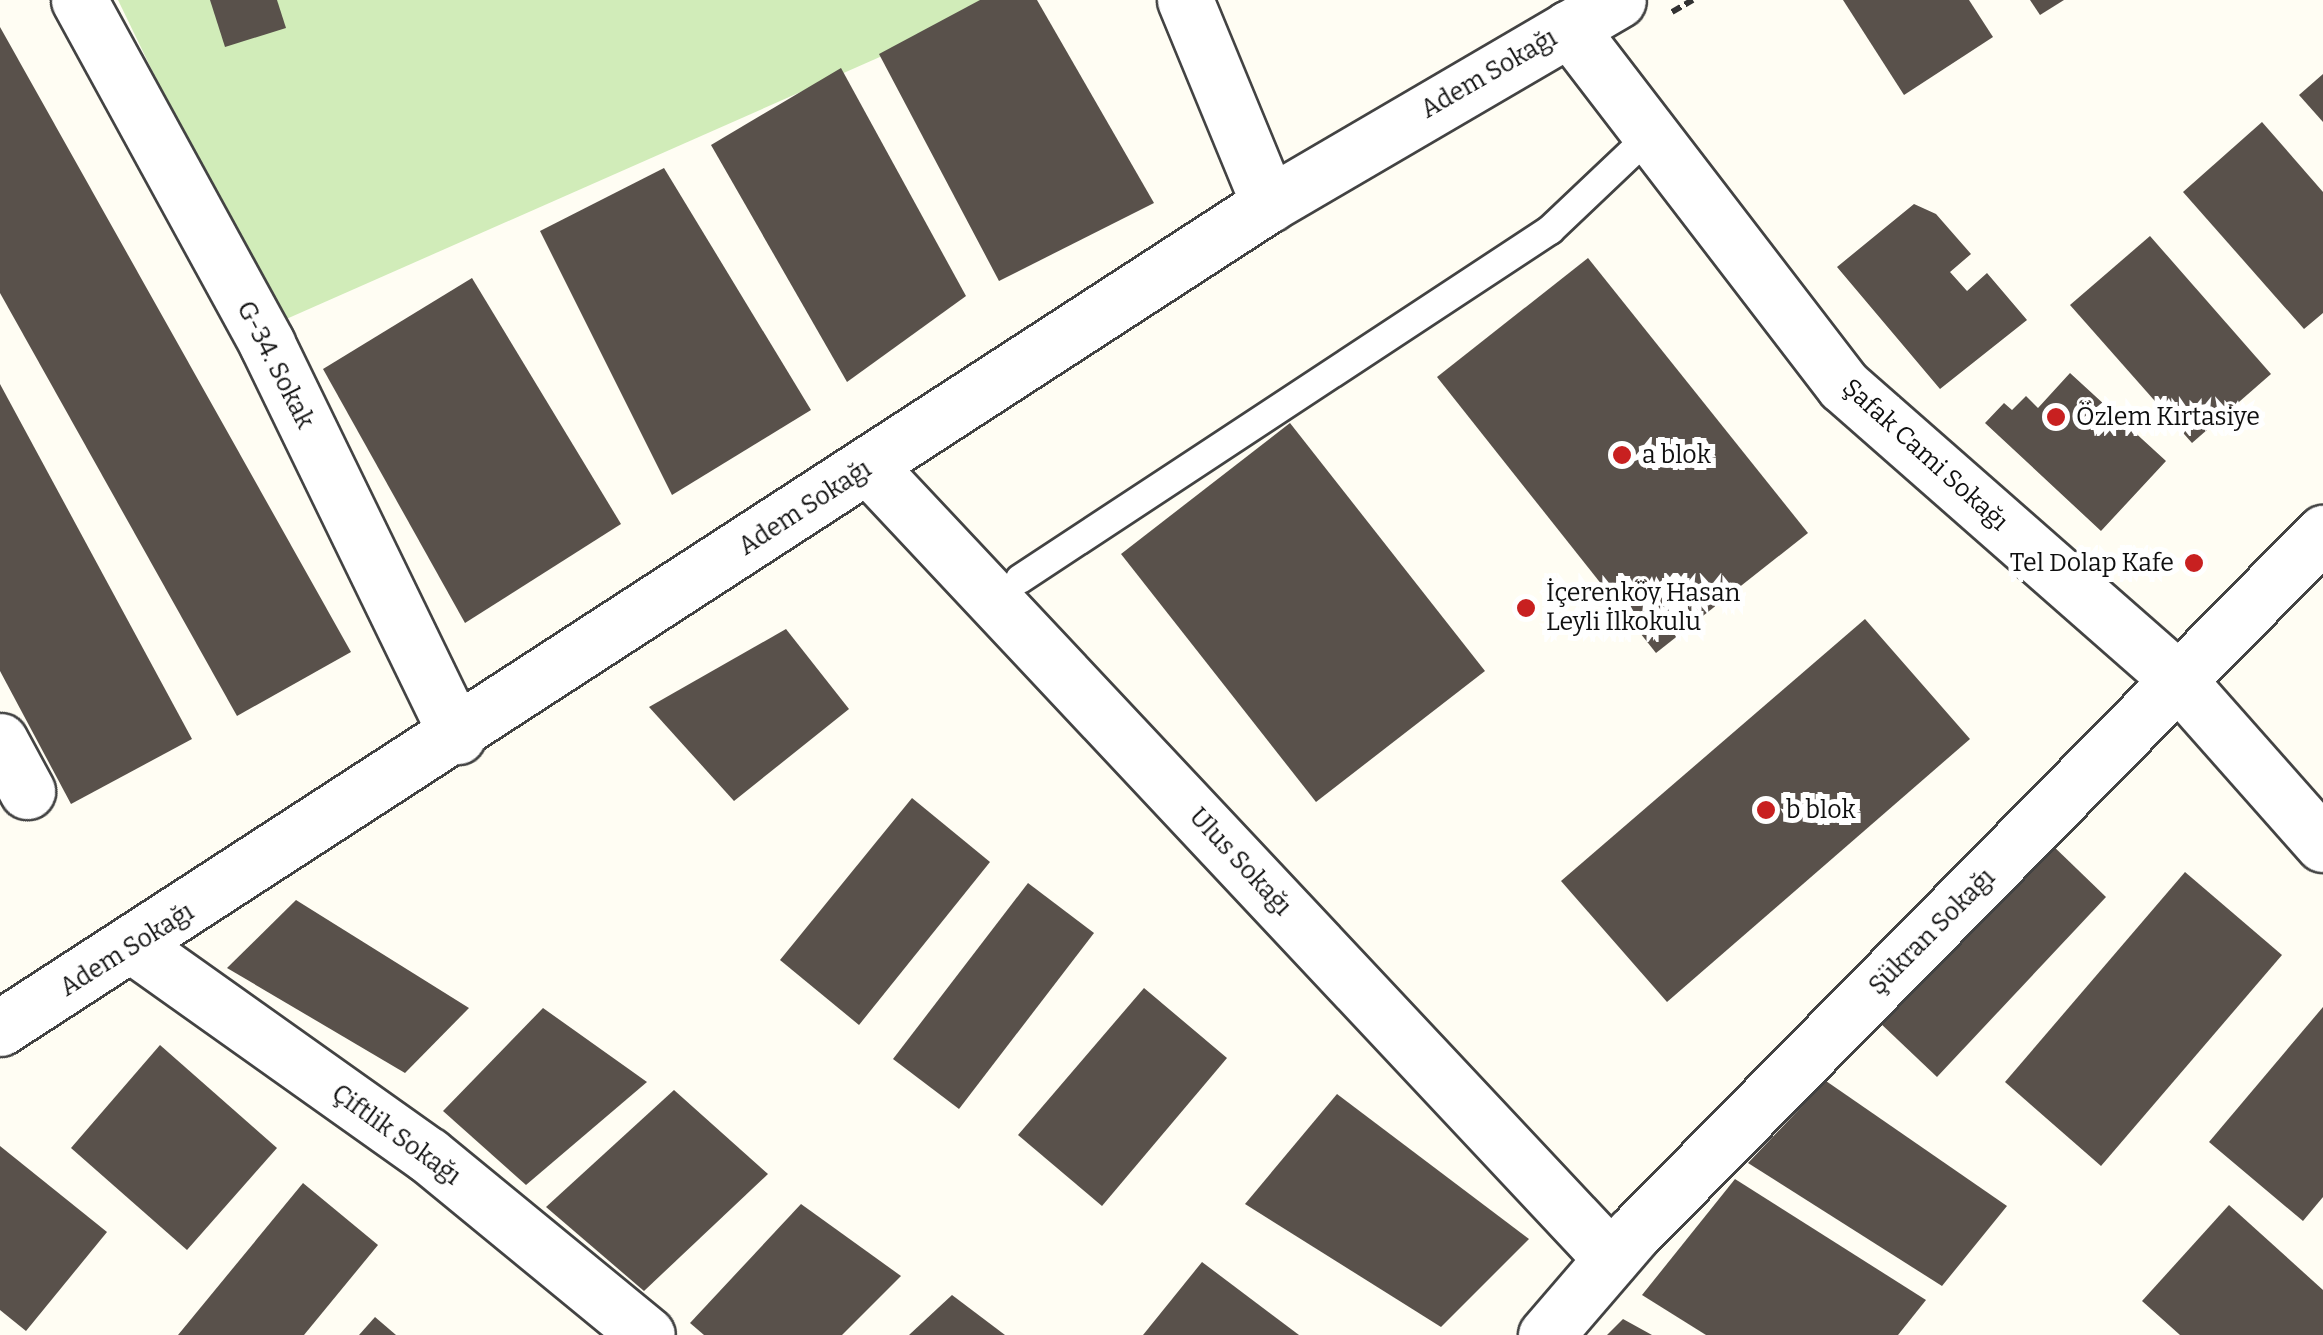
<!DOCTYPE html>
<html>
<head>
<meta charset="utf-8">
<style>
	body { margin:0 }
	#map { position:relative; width:2323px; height:1335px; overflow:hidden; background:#fffdf3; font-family:Bitter,serif }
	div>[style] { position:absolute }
	.green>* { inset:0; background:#d1ecb9 }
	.building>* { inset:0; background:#59514b }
	.path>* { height:6px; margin-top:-3px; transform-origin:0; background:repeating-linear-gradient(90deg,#323232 0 10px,transparent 0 15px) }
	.roads { filter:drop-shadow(2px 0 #434343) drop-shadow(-2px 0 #434343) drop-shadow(0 2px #434343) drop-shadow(0 -2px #434343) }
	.service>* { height:28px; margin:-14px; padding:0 14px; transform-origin:14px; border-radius:14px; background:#fff }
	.minor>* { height:55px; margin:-27.5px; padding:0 27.5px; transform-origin:27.5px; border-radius:27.5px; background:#fff }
	.dots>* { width:28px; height:28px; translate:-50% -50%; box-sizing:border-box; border:5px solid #fff; border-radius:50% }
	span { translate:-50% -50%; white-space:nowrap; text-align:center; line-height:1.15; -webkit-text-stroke:10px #fff; paint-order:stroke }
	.street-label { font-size:25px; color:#101010 }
	.poi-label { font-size:25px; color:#101010 }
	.left { translate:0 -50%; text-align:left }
	.right { translate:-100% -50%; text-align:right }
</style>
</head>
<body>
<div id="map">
	<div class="green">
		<i style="clip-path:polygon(118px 0,1009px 0,275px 324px)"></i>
	</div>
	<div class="building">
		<i style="clip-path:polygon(210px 0,277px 0,286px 28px,225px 47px)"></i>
		<i style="clip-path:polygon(980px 0,1037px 0,1154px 203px,999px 281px,879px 54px)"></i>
		<i style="clip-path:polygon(1843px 0,1969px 0,1993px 37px,1904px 95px)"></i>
		<i style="clip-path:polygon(2030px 0,2064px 0,2040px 15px)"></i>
		<i style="clip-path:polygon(0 27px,351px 652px,237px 716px,0 293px)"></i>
		<i style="clip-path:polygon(841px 68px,966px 296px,847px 382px,711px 145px)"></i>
		<i style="clip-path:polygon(2323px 74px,2323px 122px,2299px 95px)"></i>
		<i style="clip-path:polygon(2262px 122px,2323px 192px,2323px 313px,2304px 329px,2183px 192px)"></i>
		<i style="clip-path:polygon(664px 168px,811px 410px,672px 495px,540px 231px)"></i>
		<i style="clip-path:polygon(1914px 204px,1936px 214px,1971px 254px,1950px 272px,1967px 291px,1987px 273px,2027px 320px,1940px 389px,1837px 267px)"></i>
		<i style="clip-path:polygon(2150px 236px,2271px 374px,2192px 443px,2070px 305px)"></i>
		<i style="clip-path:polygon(1588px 258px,1808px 533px,1656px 653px,1437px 377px)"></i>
		<i style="clip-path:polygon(472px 278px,621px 524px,465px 623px,323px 369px)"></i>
		<i style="clip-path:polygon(2070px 373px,2166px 461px,2101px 531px,1985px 423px,2004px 403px,2012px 410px,2026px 396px,2038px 408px)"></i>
		<i style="clip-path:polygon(0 384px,192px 739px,71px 804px,0 671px)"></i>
		<i style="clip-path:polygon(1290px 423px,1485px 671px,1316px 802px,1121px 554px)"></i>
		<i style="clip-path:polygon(1865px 619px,1970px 739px,1667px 1002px,1561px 881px)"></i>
		<i style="clip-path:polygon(786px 629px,849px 709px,734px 801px,649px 707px)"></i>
		<i style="clip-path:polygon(912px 798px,990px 862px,859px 1025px,780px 960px)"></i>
		<i style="clip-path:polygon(2048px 841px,2106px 897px,1937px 1077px,1878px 1021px)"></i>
		<i style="clip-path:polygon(2185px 872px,2282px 955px,2101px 1166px,2005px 1082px)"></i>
		<i style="clip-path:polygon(1028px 883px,1094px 933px,959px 1109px,893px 1059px)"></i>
		<i style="clip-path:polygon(296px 900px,469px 1008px,405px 1073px,227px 968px)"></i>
		<i style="clip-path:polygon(1144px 988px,1227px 1058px,1102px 1206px,1018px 1135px)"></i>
		<i style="clip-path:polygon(2323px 1007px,2323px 1197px,2303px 1221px,2209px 1142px)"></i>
		<i style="clip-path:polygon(543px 1008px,647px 1082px,526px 1185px,443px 1111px)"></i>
		<i style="clip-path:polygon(160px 1045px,277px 1148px,187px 1250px,71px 1148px)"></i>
		<i style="clip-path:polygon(1826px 1081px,2007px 1206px,1942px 1286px,1748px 1163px)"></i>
		<i style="clip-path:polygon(674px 1090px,768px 1174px,644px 1291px,546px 1207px)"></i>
		<i style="clip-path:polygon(1337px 1094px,1529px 1239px,1441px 1327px,1245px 1204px)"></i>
		<i style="clip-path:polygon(0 1146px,107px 1232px,26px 1331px,0 1310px)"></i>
		<i style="clip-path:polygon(1735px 1179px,1926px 1300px,1898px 1335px,1706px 1335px,1642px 1295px)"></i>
		<i style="clip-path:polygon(303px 1183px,378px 1245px,304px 1335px,178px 1335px)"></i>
		<i style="clip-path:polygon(801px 1204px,901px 1276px,842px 1335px,704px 1335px,690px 1323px)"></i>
		<i style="clip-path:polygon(2229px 1205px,2323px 1290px,2323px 1335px,2180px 1335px,2142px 1301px)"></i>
		<i style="clip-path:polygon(1202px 1262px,1299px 1335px,1143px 1335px)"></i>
		<i style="clip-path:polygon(952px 1295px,1005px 1335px,909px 1335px)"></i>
		<i style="clip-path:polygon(375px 1317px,396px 1335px,359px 1335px)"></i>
		<i style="clip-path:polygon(1623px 1319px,1652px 1335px,1607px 1335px)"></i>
	</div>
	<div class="path">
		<i style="left:1672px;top:12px;width:24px;rotate:-30deg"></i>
	</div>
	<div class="roads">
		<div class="service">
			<i style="left:1020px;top:579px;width:635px;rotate:-33.36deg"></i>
			<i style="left:1550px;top:230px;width:139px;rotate:-43.5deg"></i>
		</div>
		<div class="minor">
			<i style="left:79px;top:0;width:392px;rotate:61.3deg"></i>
			<i style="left:267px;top:344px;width:436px;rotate:64.1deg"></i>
			<i style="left:1185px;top:0;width:221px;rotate:67.6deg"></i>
			<i style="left:1569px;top:28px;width:451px;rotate:52.5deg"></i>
			<i style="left:1844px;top:386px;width:441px;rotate:41.3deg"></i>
			<i style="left:2175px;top:677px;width:223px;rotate:48.5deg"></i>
			<i style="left:869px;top:467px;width:1085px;rotate:46.83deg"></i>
			<i style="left:0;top:741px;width:57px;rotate:61.6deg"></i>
			<i style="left:135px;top:947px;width:359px;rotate:35.4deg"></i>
			<i style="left:428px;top:1155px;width:283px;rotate:39.4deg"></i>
			<i style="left:0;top:1028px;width:1513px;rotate:-33deg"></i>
			<i style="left:1269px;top:204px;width:404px;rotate:-30.3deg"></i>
			<i style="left:1546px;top:1335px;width:133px;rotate:-49.3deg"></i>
			<i style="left:1633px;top:1234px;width:984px;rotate:-45.45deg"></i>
		</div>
	</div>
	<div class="dots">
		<i style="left:2056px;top:417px;background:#c82020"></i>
		<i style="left:1622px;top:455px;background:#c82020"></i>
		<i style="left:2194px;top:563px;background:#c82020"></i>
		<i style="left:1526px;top:608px;background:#c82020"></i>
		<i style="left:1766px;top:810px;background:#c82020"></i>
	</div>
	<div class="street-label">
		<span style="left:1489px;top:74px;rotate:-30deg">Adem Sokağı</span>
		<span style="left:275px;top:365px;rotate:63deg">G-34. Sokak</span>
		<span style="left:1925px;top:455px;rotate:42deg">Şafak Cami Sokağı</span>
		<span style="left:805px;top:508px;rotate:-33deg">Adem Sokağı</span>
		<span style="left:1240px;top:862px;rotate:47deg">Ulus Sokağı</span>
		<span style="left:1932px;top:932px;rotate:-45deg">Şükran Sokağı</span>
		<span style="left:127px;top:950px;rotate:-32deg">Adem Sokağı</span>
		<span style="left:396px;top:1135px;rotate:36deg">Çiftlik Sokağı</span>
	</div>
	<div class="poi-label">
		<span class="left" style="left:2076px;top:417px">Özlem Kırtasiye</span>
		<span class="left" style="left:1642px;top:455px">a blok</span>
		<span class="right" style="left:2174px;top:563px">Tel Dolap Kafe</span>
		<span class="left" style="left:1546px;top:608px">İçerenköy Hasan<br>Leyli İlkokulu</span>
		<span class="left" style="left:1786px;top:810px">b blok</span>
	</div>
</div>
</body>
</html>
